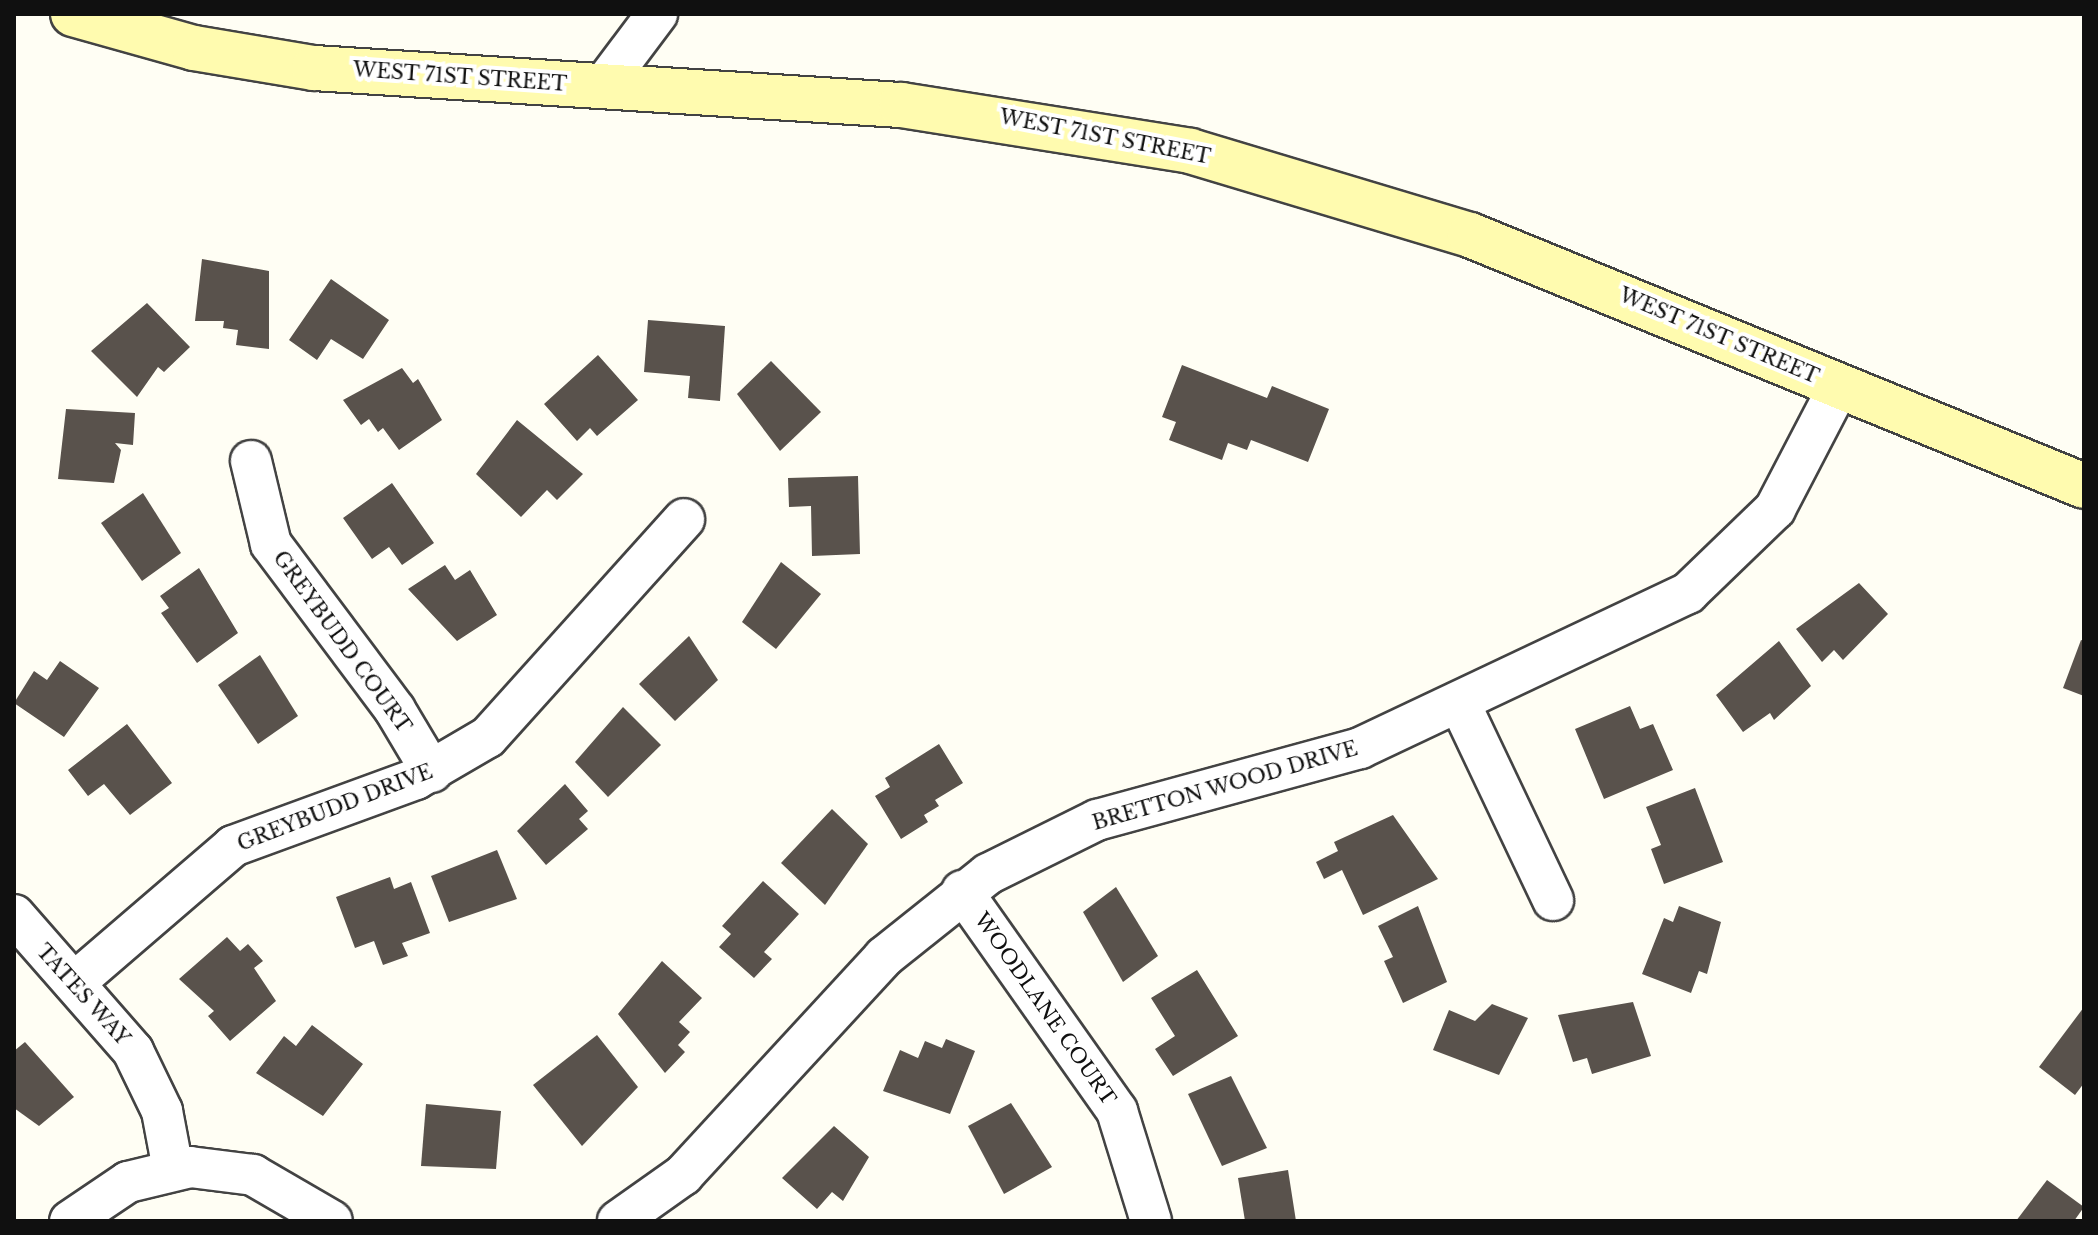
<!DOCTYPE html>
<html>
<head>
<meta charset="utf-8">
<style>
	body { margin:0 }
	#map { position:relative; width:2098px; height:1235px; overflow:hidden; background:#fffef4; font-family:"Libre Baskerville",serif }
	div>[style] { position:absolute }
	.building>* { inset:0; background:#59524c }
	.roads { filter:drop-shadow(2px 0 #434343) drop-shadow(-2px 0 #434343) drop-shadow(0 2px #434343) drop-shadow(0 -2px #434343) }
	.street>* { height:40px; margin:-20px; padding:0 20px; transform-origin:20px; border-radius:20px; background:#fff }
	.secondary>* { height:44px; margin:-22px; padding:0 22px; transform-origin:22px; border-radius:22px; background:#fffbaf }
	span { translate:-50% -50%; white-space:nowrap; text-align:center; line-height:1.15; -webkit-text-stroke:8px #fff; paint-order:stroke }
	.street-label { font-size:20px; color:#101010 }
	.frame { position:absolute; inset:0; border:16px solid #101010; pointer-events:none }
</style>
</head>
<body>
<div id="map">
	<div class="building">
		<i style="clip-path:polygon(202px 259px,269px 271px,269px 349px,236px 345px,238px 330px,223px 328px,224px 321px,195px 321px)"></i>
		<i style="clip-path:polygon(331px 279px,389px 320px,363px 359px,331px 339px,317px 360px,289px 340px)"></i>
		<i style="clip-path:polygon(147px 303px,190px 347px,164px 372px,158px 367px,137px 397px,91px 351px)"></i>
		<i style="clip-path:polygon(648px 320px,725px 326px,720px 401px,688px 398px,690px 376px,644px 372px)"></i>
		<i style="clip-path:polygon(598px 355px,638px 400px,597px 436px,590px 428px,577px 441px,544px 404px)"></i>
		<i style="clip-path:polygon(771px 361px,821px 412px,780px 451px,737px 394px)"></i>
		<i style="clip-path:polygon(1182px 365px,1267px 398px,1272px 386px,1329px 409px,1308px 462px,1251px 440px,1247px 450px,1228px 443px,1222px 460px,1169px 440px,1176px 422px,1162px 417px)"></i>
		<i style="clip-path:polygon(402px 368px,413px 383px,418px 379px,442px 420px,399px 450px,383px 428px,378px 432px,369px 419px,361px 425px,343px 400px)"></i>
		<i style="clip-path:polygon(66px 409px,135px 413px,133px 445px,115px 443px,121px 450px,114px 483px,58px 479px)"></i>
		<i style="clip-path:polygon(517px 420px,583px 474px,557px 500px,547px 490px,521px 517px,476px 474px)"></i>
		<i style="clip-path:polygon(858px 476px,860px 554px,812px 556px,811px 506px,789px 507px,788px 478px)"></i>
		<i style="clip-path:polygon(392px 483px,434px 543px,402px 565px,389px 547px,372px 559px,343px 518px)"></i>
		<i style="clip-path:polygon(143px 493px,181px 553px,142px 581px,101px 523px)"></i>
		<i style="clip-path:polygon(781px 562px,821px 594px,776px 649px,742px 622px)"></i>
		<i style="clip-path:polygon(445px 565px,455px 580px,470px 570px,497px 615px,457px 641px,408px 589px)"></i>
		<i style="clip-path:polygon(199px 568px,238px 633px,197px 663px,161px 613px,169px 608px,160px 596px)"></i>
		<i style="clip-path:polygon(1859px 583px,1888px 614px,1843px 660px,1834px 650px,1822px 662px,1796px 629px)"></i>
		<i style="clip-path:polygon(689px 636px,718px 680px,675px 721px,639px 684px)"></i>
		<i style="clip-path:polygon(2081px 640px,2084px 641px,2084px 696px,2063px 688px)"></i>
		<i style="clip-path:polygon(1779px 641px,1811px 686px,1774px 720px,1770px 713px,1743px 732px,1716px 695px)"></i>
		<i style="clip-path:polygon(260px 655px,298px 716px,258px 744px,218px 685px)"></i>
		<i style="clip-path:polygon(60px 661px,99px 688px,64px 737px,14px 703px,34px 671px,47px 680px)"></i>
		<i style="clip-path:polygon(1630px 706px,1640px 729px,1653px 724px,1673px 770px,1604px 799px,1575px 729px)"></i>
		<i style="clip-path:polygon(623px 707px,661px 745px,608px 797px,575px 762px)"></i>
		<i style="clip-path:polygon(127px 724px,172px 783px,130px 815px,104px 784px,88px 796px,68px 770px)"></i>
		<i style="clip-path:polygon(939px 744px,963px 783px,935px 800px,939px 806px,924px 815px,928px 822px,901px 839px,875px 796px,890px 787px,885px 778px)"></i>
		<i style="clip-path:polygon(565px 784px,588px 811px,579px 819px,588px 829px,546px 865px,517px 831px)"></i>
		<i style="clip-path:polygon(1695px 788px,1723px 862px,1664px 884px,1651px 849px,1661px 845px,1646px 807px)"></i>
		<i style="clip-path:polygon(832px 809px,868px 844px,825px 905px,781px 863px)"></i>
		<i style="clip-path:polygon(1393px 815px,1438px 879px,1363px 915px,1342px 870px,1324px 879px,1316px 862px,1338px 851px,1334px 842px)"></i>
		<i style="clip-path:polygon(497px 850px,517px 899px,449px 922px,431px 876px)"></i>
		<i style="clip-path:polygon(390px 877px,394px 889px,411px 882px,430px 933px,402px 943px,408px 956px,383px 965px,374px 941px,355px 948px,336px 897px)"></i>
		<i style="clip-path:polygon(763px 881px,799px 914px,764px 952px,772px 959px,754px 978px,719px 947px,731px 934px,722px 926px)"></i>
		<i style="clip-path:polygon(1116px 887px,1158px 956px,1123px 982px,1083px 912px)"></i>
		<i style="clip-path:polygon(1418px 906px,1447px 982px,1403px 1003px,1384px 961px,1393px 957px,1378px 926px)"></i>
		<i style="clip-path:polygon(1679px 906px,1721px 922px,1707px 974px,1699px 971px,1691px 993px,1642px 974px,1664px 918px,1673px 922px)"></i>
		<i style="clip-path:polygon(227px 937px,240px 951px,248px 944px,263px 961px,254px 968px,276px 1001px,230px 1041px,208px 1016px,214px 1011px,179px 979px)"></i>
		<i style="clip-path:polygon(662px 961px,702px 998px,679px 1022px,690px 1032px,678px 1045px,685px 1052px,665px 1073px,618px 1014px)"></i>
		<i style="clip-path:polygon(1197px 970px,1238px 1036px,1173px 1076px,1155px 1049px,1175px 1036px,1151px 998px)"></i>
		<i style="clip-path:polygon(1633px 1002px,1651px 1056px,1592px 1074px,1587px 1058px,1573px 1062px,1558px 1015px)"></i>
		<i style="clip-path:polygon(1492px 1004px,1528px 1018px,1499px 1075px,1433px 1050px,1449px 1010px,1475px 1021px)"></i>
		<i style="clip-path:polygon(2084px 1007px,2084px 1083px,2075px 1095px,2039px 1067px)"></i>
		<i style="clip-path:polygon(312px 1025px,363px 1064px,323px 1116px,256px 1073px,284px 1036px,296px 1046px)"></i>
		<i style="clip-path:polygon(597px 1035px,638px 1087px,582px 1146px,533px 1085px)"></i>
		<i style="clip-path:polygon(946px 1039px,975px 1051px,950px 1114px,883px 1091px,900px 1050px,918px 1058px,925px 1041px,942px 1048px)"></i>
		<i style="clip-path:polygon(25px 1042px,74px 1097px,39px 1126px,14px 1108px,14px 1051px)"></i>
		<i style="clip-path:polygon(1231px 1076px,1267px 1148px,1222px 1166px,1188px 1094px)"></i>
		<i style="clip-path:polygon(1011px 1103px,1052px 1167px,1004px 1194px,968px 1126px)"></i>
		<i style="clip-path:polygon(426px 1104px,501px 1111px,496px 1169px,421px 1166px)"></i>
		<i style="clip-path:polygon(834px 1126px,869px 1157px,843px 1201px,832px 1192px,817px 1209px,782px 1178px)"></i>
		<i style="clip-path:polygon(1288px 1170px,1296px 1221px,1245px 1221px,1238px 1178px)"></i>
		<i style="clip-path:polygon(2047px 1180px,2084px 1207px,2074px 1221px,2016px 1221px)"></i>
	</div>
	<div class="roads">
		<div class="street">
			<i style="left:603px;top:86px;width:90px;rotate:-53.1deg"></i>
			<i style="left:251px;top:461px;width:85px;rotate:76.5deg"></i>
			<i style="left:271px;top:544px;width:207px;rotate:53.2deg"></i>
			<i style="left:395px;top:710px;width:72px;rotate:59.2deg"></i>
			<i style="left:1460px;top:704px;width:217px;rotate:64.6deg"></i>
			<i style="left:962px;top:891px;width:269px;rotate:54.8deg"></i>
			<i style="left:1117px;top:1111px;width:115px;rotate:72.8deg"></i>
			<i style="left:14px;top:915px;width:181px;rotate:48.8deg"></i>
			<i style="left:133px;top:1051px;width:67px;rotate:64.2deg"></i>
			<i style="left:162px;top:1111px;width:59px;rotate:79.3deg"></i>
			<i style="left:74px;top:983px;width:210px;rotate:-40.7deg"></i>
			<i style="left:233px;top:846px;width:195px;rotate:-20.1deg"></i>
			<i style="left:416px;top:779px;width:83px;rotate:-30.3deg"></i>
			<i style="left:488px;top:737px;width:293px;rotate:-48deg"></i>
			<i style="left:70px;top:1221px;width:70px;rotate:-33.9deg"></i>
			<i style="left:128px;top:1182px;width:64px;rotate:-13.6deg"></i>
			<i style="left:190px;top:1167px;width:64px;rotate:7.2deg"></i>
			<i style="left:253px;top:1175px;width:91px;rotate:30.2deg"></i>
			<i style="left:618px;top:1221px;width:80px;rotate:-35.3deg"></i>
			<i style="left:683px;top:1175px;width:297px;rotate:-47.3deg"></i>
			<i style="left:884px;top:957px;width:133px;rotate:-38.6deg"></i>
			<i style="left:988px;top:874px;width:122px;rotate:-26.4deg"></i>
			<i style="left:1097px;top:820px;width:273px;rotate:-15.3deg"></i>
			<i style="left:1360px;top:748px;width:363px;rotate:-25.3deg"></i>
			<i style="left:1688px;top:593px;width:121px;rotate:-44deg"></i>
			<i style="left:1775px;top:509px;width:139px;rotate:-62.5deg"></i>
		</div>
		<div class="secondary">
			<i style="left:73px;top:14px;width:126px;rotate:15.7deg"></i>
			<i style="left:194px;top:48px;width:122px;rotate:9.5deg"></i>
			<i style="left:314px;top:68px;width:588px;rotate:3.61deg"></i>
			<i style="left:901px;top:105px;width:293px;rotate:9deg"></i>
			<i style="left:1190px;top:151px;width:292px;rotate:16.7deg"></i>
			<i style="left:1470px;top:235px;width:663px;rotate:22.23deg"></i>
		</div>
	</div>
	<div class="street-label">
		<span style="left:460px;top:77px;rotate:4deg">WEST 71ST STREET</span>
		<span style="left:1105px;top:137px;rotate:11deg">WEST 71ST STREET</span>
		<span style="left:1719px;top:336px;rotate:23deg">WEST 71ST STREET</span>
		<span style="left:342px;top:642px;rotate:54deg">GREYBUDD COURT</span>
		<span style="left:1225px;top:786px;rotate:-16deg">BRETTON WOOD DRIVE</span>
		<span style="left:335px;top:808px;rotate:-21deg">GREYBUDD DRIVE</span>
		<span style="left:83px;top:995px;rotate:48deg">TATES WAY</span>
		<span style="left:1045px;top:1009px;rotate:55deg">WOODLANE COURT</span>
	</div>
	<div class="frame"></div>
</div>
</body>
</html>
